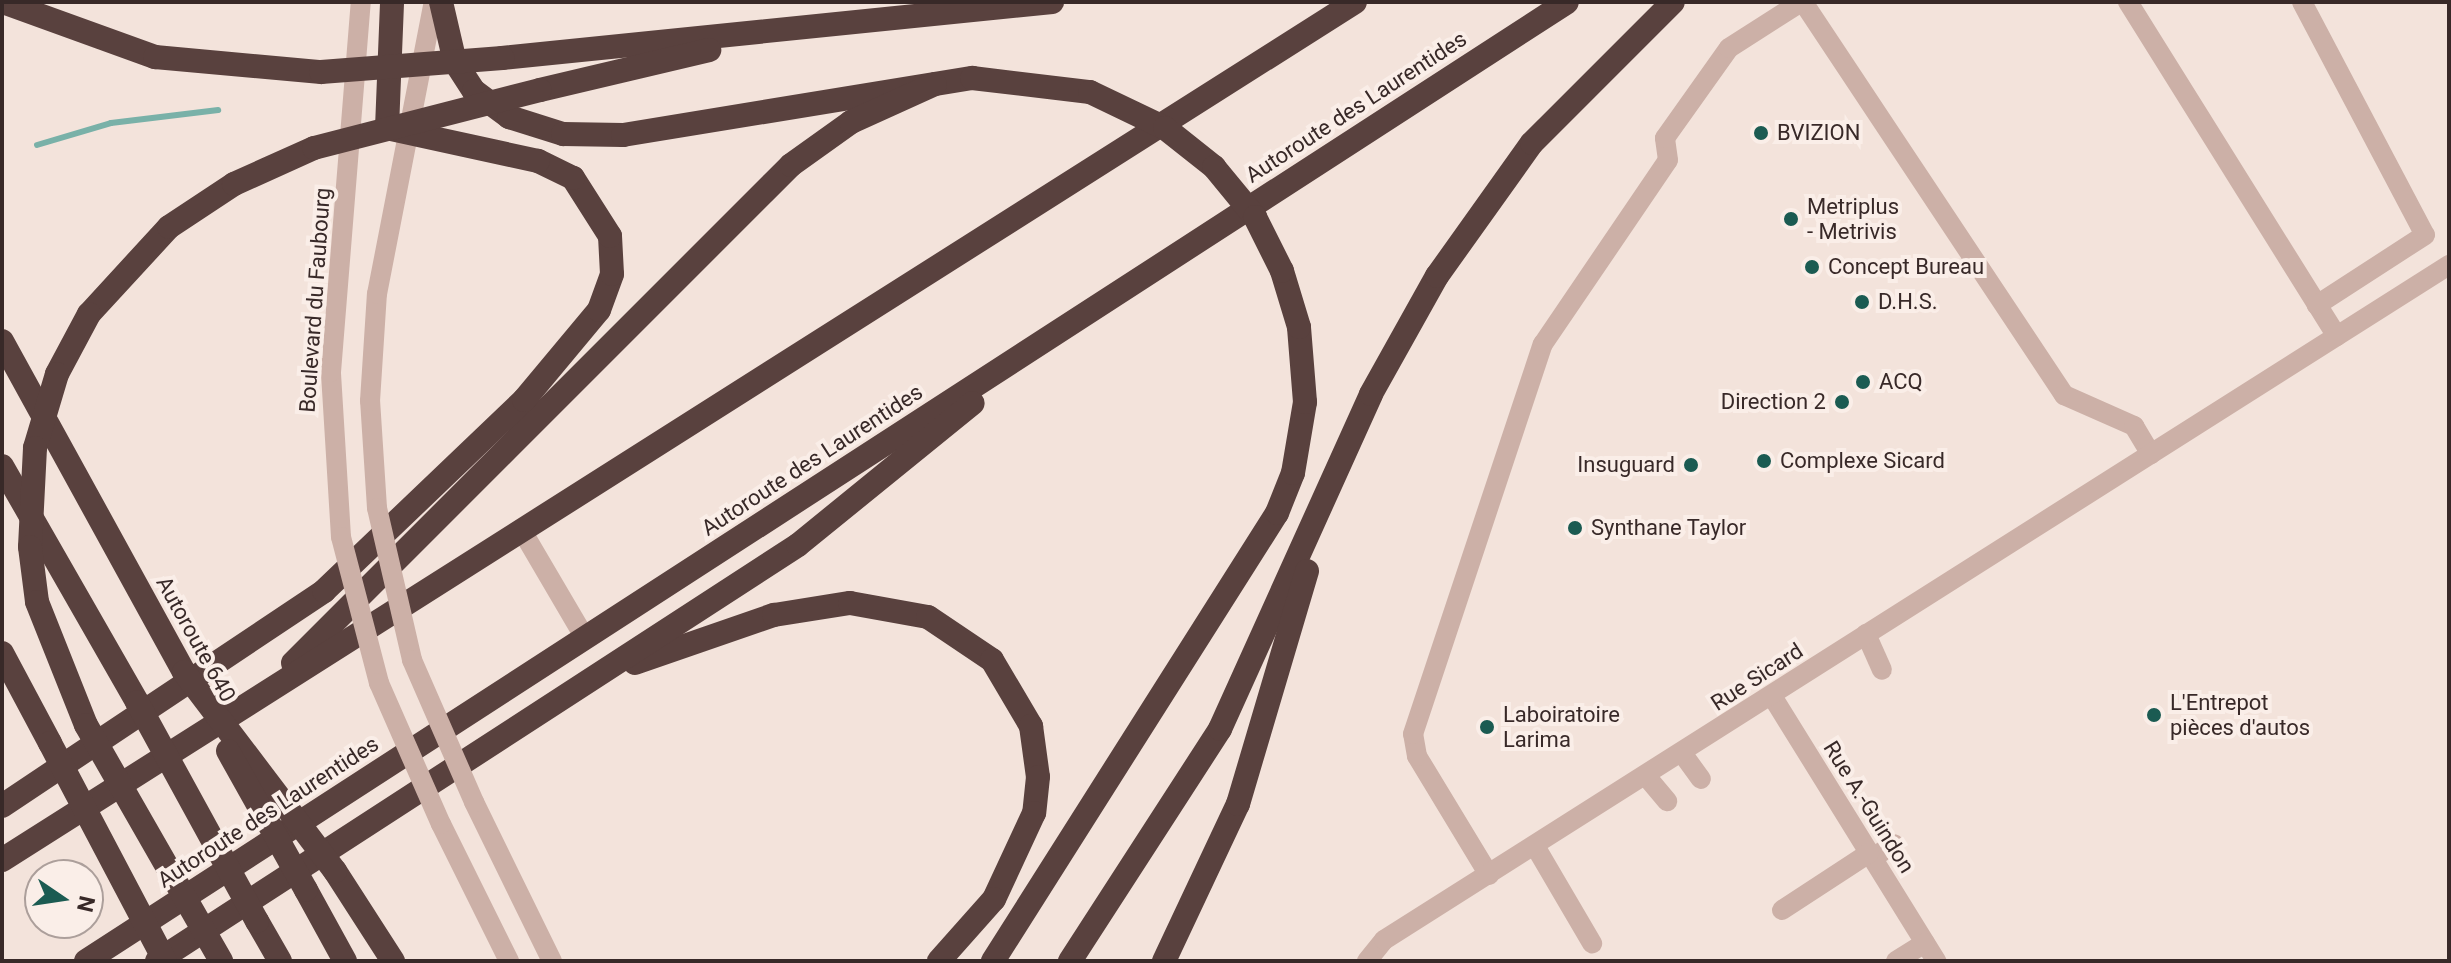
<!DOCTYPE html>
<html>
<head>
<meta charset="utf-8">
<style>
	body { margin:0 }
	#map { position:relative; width:2451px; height:963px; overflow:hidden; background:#f3e3db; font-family:Roboto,sans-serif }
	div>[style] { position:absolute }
	.stream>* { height:6px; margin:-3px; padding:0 3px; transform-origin:3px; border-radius:3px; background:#79b1a8 }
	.minor>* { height:20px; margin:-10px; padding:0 10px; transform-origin:10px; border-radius:10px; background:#ccb0a7 }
	.highway>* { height:24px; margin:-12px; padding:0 12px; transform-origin:12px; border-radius:12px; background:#59413e }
	.minor-bridge>* { height:20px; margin:-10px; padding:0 10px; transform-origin:10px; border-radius:10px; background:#ccb0a7 }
	.highway-bridge>* { height:24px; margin:-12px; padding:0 12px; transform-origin:12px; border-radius:12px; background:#59413e }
	.dots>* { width:22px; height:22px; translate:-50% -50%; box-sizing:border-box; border:4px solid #faeee8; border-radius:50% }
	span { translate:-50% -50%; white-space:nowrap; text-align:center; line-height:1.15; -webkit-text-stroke:8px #faeee8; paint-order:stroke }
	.street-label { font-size:22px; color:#382928 }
	.poi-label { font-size:22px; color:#382928 }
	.left { translate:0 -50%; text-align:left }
	.right { translate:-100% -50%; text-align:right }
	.frame { position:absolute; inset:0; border:4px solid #382928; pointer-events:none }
	.north { position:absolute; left:24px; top:859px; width:80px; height:80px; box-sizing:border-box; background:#faeee8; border:2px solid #ac9f9b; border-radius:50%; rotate:103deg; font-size:22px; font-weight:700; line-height:32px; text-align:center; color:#382928 }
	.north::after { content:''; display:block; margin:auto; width:28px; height:36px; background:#1b5b52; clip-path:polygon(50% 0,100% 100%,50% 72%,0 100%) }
</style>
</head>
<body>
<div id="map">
	<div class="stream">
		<i style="left:37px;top:145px;width:77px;rotate:-16.6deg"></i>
		<i style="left:111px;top:123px;width:108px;rotate:-6.9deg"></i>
	</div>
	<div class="minor">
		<i style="left:1803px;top:2px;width:472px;rotate:56.4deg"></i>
		<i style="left:2064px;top:395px;width:77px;rotate:23.9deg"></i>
		<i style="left:2134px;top:426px;width:33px;rotate:59deg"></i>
		<i style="left:2128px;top:2px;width:394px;rotate:58deg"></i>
		<i style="left:2302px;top:2px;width:263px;rotate:62.2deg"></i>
		<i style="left:2425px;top:235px;width:129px;rotate:147.1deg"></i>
		<i style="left:377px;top:508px;width:107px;rotate:-93.7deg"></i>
		<i style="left:370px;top:401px;width:107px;rotate:-86.3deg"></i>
		<i style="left:377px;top:294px;width:298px;rotate:-79deg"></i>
		<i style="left:521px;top:529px;width:126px;rotate:59.6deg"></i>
		<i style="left:341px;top:537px;width:165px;rotate:-93.5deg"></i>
		<i style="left:331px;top:372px;width:371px;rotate:-85.4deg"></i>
		<i style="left:1866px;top:634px;width:39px;rotate:66deg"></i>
		<i style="left:1772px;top:696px;width:312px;rotate:58.2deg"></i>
		<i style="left:1682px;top:753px;width:32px;rotate:54deg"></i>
		<i style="left:1646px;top:776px;width:33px;rotate:50deg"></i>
		<i style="left:474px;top:802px;width:177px;rotate:63.9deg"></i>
		<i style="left:441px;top:824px;width:153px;rotate:63.6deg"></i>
		<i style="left:1535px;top:846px;width:113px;rotate:59.6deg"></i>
		<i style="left:1872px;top:858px;width:26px;rotate:-32deg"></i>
		<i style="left:1489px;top:875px;width:139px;rotate:-121.2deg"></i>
		<i style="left:1417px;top:756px;width:22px;rotate:-100deg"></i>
		<i style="left:1413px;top:734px;width:411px;rotate:-71.6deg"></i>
		<i style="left:1543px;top:344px;width:222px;rotate:-55.8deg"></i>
		<i style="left:1668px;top:160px;width:22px;rotate:-98deg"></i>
		<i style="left:1665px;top:138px;width:110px;rotate:-54.6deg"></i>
		<i style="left:1729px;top:48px;width:85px;rotate:-32.6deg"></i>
		<i style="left:1782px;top:910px;width:104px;rotate:-33.2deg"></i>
		<i style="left:1367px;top:961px;width:27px;rotate:-51deg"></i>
		<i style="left:1384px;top:940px;width:1261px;rotate:-32.37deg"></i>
		<i style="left:1896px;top:961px;width:34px;rotate:-32deg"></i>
	</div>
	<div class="highway">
		<i style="left:3px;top:2px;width:162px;rotate:19.9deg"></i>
		<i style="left:155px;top:57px;width:167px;rotate:5.2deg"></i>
		<i style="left:441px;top:2px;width:62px;rotate:76.9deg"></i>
		<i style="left:455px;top:62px;width:35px;rotate:57deg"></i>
		<i style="left:474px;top:91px;width:44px;rotate:36.6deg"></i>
		<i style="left:509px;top:117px;width:57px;rotate:17.5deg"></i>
		<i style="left:563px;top:134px;width:60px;rotate:1deg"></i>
		<i style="left:623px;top:135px;width:354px;rotate:-9.3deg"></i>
		<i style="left:972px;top:78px;width:119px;rotate:6.8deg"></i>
		<i style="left:502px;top:58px;width:553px;rotate:-5.81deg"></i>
		<i style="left:540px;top:90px;width:174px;rotate:-13.3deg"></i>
		<i style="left:89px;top:314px;width:118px;rotate:-47.4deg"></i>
		<i style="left:169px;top:227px;width:78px;rotate:-33.5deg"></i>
		<i style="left:234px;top:184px;width:88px;rotate:-24.2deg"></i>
		<i style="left:2px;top:341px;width:378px;rotate:61.2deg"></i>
		<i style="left:2px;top:466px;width:272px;rotate:60.2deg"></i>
		<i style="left:2px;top:653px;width:102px;rotate:61.9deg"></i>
		<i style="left:293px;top:663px;width:704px;rotate:-45deg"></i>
		<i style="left:791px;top:165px;width:74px;rotate:-35.6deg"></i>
		<i style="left:851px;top:122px;width:92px;rotate:-24.3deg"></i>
		<i style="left:635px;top:663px;width:147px;rotate:-19.1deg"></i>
		<i style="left:774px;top:615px;width:77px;rotate:-9deg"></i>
		<i style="left:850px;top:603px;width:79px;rotate:10.2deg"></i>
		<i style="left:928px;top:617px;width:77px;rotate:33.9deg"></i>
		<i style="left:992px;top:660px;width:77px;rotate:59.4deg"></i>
		<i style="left:1031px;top:726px;width:51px;rotate:82.2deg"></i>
		<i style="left:1038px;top:777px;width:36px;rotate:96deg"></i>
		<i style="left:1034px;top:813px;width:95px;rotate:114.9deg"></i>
		<i style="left:994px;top:899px;width:83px;rotate:131.6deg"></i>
		<i style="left:2px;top:806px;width:387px;rotate:-33.7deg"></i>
		<i style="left:324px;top:591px;width:277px;rotate:-43.7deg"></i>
		<i style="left:524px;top:400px;width:117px;rotate:-50.2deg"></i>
		<i style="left:599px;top:310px;width:38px;rotate:-70deg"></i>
		<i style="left:612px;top:274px;width:38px;rotate:-93deg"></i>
		<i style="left:610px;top:236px;width:69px;rotate:-122.5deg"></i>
		<i style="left:573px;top:178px;width:39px;rotate:-154deg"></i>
		<i style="left:538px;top:161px;width:155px;rotate:-167.7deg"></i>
		<i style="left:387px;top:128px;width:126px;rotate:-87.7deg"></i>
		<i style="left:2px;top:860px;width:1602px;rotate:-32.38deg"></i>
		<i style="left:335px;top:871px;width:107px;rotate:57.2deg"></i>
		<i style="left:306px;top:890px;width:81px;rotate:61.2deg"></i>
		<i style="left:257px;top:921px;width:46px;rotate:60.1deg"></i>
		<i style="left:86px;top:961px;width:1764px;rotate:-32.92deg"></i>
		<i style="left:157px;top:961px;width:764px;rotate:-32.98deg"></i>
		<i style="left:798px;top:545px;width:225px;rotate:-39.1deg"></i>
		<i style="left:993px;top:961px;width:530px;rotate:-57.63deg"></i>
		<i style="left:1277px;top:513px;width:43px;rotate:-68.2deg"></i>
		<i style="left:1293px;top:473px;width:72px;rotate:-80.4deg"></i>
		<i style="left:1305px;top:402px;width:75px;rotate:-94.6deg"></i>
		<i style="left:1299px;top:327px;width:59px;rotate:-106.9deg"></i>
		<i style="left:1070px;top:961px;width:276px;rotate:-57.1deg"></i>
		<i style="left:1220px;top:729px;width:367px;rotate:-65.7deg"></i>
		<i style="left:1371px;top:394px;width:135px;rotate:-60.8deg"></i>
		<i style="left:1437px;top:276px;width:163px;rotate:-54.5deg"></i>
		<i style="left:1532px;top:143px;width:199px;rotate:-45deg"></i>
		<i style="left:1164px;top:961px;width:174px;rotate:-64.8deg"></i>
		<i style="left:1238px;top:804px;width:243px;rotate:-73.5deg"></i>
	</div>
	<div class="minor-bridge">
		<i style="left:377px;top:508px;width:156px;rotate:77deg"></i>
		<i style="left:412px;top:660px;width:155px;rotate:66.4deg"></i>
		<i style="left:341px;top:537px;width:151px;rotate:75.4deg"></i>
		<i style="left:379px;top:683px;width:154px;rotate:66.3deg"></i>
	</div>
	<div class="highway-bridge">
		<i style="left:321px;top:72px;width:182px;rotate:-4.4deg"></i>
		<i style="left:1090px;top:92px;width:83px;rotate:25.6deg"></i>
		<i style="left:1165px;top:128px;width:63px;rotate:38.5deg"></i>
		<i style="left:1214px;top:167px;width:65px;rotate:50.6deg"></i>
		<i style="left:1255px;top:217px;width:60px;rotate:63.4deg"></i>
		<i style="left:314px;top:148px;width:233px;rotate:-14.4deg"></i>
		<i style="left:89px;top:314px;width:68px;rotate:118.1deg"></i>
		<i style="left:57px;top:374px;width:77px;rotate:106.6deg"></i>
		<i style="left:35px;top:448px;width:99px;rotate:92.9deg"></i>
		<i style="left:30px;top:547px;width:55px;rotate:82.7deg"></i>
		<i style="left:37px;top:602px;width:132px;rotate:68.3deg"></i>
		<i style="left:86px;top:725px;width:272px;rotate:60.2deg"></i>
		<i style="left:184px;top:672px;width:250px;rotate:52.8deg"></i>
		<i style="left:137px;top:702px;width:250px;rotate:61.3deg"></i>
		<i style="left:50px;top:743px;width:246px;rotate:62.2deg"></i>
		<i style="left:228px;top:751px;width:159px;rotate:60.7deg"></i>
	</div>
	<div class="dots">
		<i style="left:1761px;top:133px;background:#1b5b52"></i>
		<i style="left:1791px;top:219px;background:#1b5b52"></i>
		<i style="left:1812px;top:267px;background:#1b5b52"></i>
		<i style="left:1862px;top:302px;background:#1b5b52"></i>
		<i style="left:1863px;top:382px;background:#1b5b52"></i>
		<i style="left:1842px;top:402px;background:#1b5b52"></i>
		<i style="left:1764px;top:461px;background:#1b5b52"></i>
		<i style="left:1691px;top:465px;background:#1b5b52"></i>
		<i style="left:1575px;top:528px;background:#1b5b52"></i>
		<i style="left:2154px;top:715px;background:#1b5b52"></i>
		<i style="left:1487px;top:727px;background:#1b5b52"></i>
	</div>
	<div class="street-label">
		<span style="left:1356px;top:107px;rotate:-33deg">Autoroute des Laurentides</span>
		<span style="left:315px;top:300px;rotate:-86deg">Boulevard du Faubourg</span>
		<span style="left:812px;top:460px;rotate:-33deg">Autoroute des Laurentides</span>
		<span style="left:196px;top:639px;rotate:61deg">Autoroute 640</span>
		<span style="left:1757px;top:677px;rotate:-33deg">Rue Sicard</span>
		<span style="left:1869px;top:807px;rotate:58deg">Rue A.-Guindon</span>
		<span style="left:268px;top:812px;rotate:-33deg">Autoroute des Laurentides</span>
	</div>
	<div class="poi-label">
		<span class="left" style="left:1777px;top:133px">BVIZION</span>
		<span class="left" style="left:1807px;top:219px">Metriplus<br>- Metrivis</span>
		<span class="left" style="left:1828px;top:267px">Concept Bureau</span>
		<span class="left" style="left:1878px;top:302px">D.H.S.</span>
		<span class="left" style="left:1879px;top:382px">ACQ</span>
		<span class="right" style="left:1826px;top:402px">Direction 2</span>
		<span class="left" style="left:1780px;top:461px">Complexe Sicard</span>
		<span class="right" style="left:1675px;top:465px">Insuguard</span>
		<span class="left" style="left:1591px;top:528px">Synthane Taylor</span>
		<span class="left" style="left:2170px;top:715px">L'Entrepot<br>pièces d'autos</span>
		<span class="left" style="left:1503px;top:727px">Laboiratoire<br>Larima</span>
	</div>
	<div class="frame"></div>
	<div class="north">N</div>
</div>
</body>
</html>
